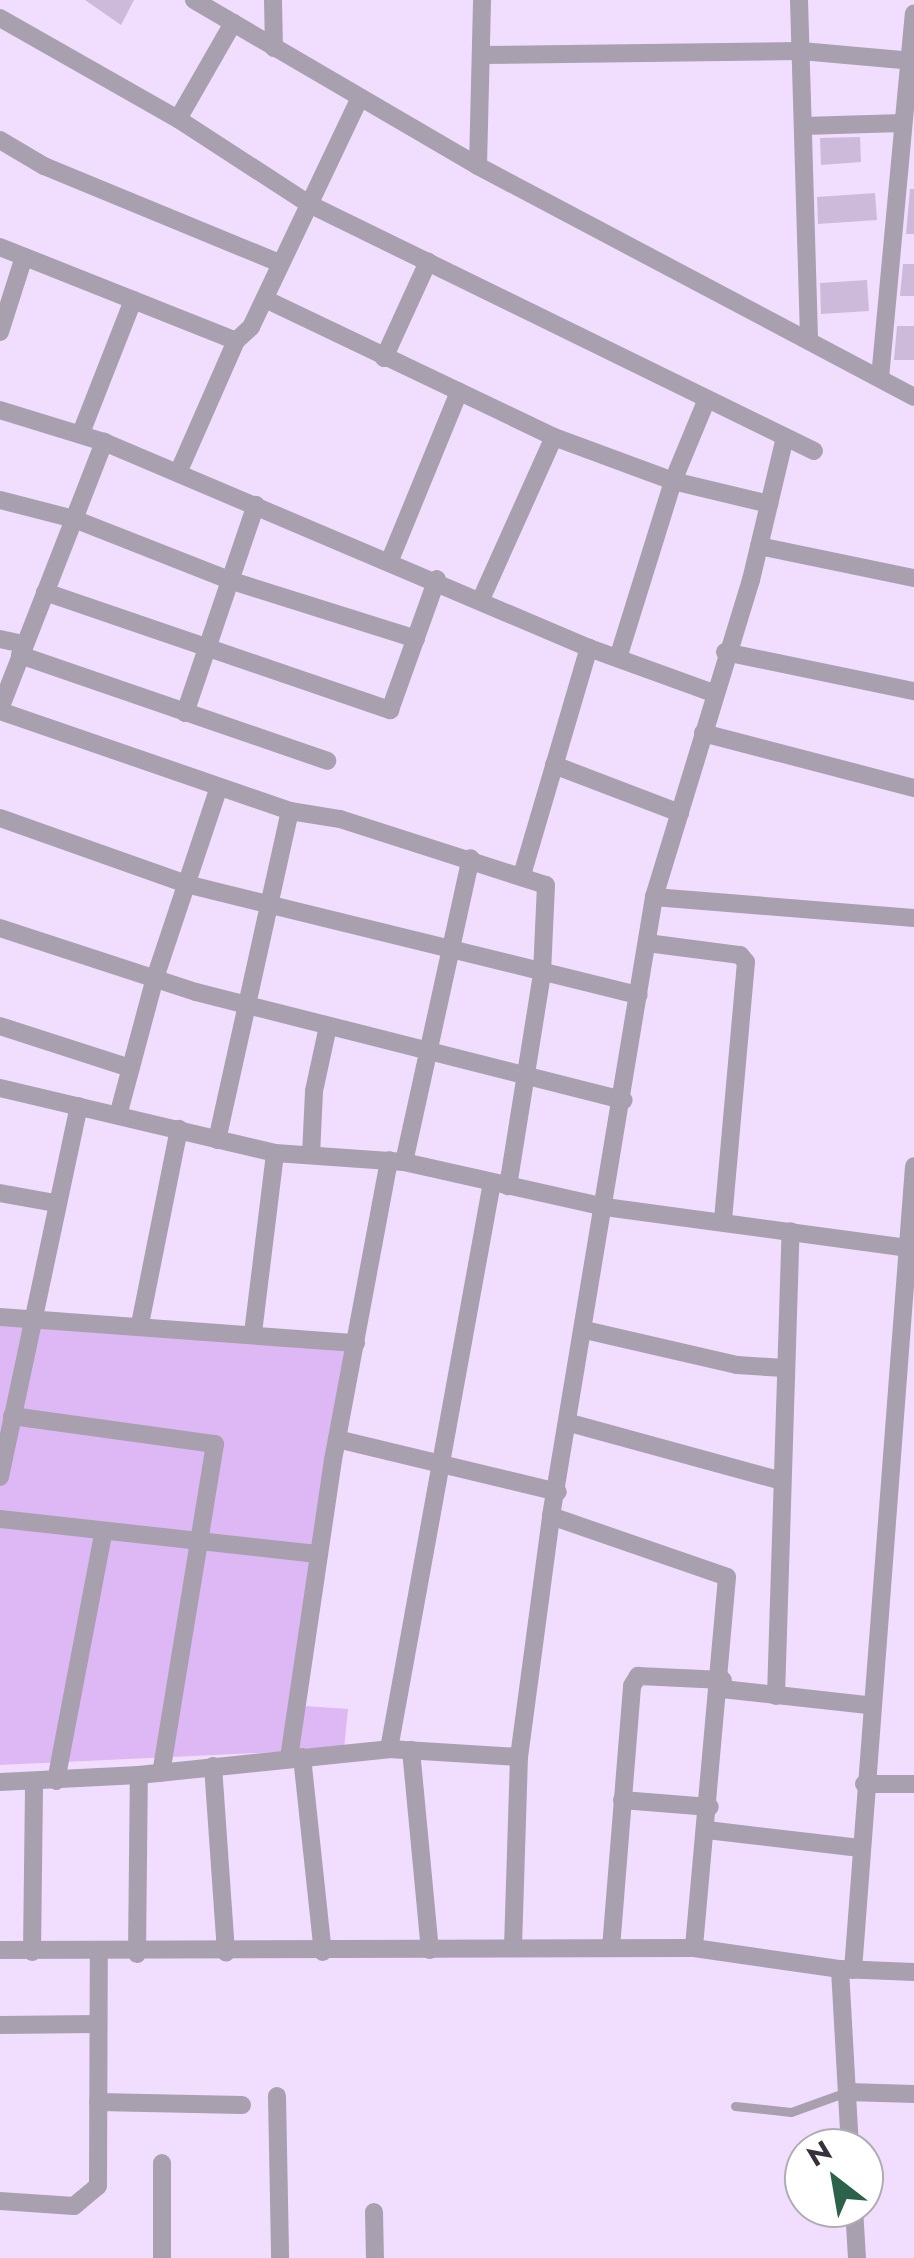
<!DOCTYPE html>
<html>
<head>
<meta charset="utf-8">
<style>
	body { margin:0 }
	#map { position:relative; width:914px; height:2258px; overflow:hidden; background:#f1defe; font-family:Jost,sans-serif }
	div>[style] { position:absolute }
	.green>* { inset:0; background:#ddb8f5 }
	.building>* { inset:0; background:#cdbada }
	.lane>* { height:9px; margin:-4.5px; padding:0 4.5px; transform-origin:4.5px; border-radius:4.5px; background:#a8a0ae }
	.street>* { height:18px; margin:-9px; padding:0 9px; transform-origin:9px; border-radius:9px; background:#a8a0ae }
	span { translate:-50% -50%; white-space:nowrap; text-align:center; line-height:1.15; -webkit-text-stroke:9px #fff; paint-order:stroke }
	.north { position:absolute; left:784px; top:2128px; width:100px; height:100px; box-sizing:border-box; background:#fff; border:2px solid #afadb1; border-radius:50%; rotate:329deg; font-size:28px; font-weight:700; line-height:40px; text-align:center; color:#38313d }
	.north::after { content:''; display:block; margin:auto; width:35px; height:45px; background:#2c6249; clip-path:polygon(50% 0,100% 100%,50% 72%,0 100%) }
</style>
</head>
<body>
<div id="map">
	<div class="green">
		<i style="clip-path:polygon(0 1315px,354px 1343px,305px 1706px,348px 1709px,344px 1749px,0 1765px)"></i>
	</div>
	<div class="building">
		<i style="clip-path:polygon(85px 0,134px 0,121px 25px)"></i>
		<i style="clip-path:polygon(860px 137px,861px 162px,821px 165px,820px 138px)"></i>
		<i style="clip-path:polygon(910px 189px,914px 189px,914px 234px,906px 234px)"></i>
		<i style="clip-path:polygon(875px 193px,877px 220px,818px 224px,817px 197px)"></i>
		<i style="clip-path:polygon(903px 264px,914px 264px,914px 296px,900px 296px)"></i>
		<i style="clip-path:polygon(867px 280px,869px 311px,821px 314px,820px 283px)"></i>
		<i style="clip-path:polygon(897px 326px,914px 326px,914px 360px,894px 360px)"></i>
	</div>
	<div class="lane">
		<i style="left:735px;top:2106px;width:56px;rotate:6.1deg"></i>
		<i style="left:791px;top:2112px;width:59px;rotate:-19.7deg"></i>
	</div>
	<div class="street">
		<i style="left:194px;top:0;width:329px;rotate:30.3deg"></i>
		<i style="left:478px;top:166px;width:493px;rotate:27.9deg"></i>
		<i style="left:273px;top:0;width:48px;rotate:88.8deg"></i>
		<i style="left:799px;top:0;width:341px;rotate:88.3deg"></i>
		<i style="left:0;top:18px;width:205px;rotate:29.6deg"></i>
		<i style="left:178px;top:119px;width:156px;rotate:33deg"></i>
		<i style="left:309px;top:204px;width:562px;rotate:26.06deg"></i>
		<i style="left:482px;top:55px;width:319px;rotate:-0.7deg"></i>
		<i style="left:801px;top:51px;width:113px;rotate:5.1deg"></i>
		<i style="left:178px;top:119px;width:111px;rotate:-60.2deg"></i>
		<i style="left:803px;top:126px;width:100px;rotate:-1.7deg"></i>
		<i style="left:0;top:140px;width:51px;rotate:30.6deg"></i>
		<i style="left:44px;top:166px;width:254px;rotate:22.4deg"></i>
		<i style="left:478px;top:166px;width:166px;rotate:-88.6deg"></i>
		<i style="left:0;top:247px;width:254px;rotate:21.7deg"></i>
		<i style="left:265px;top:299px;width:320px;rotate:25.5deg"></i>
		<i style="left:554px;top:437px;width:127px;rotate:20.3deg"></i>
		<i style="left:673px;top:481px;width:99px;rotate:13.5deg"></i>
		<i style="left:0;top:332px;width:79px;rotate:-72.3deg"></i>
		<i style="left:384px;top:358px;width:106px;rotate:-65.4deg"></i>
		<i style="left:880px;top:378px;width:366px;rotate:-84.7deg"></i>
		<i style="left:0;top:410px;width:109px;rotate:17.1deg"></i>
		<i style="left:104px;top:442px;width:527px;rotate:23.01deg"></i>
		<i style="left:589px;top:648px;width:132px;rotate:19.9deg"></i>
		<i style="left:81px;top:433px;width:143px;rotate:-68.6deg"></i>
		<i style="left:178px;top:473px;width:144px;rotate:-66.3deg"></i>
		<i style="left:236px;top:341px;width:21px;rotate:-43deg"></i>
		<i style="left:251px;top:327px;width:251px;rotate:-64.6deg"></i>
		<i style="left:0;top:500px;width:76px;rotate:14.4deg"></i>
		<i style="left:74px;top:519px;width:167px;rotate:21.5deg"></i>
		<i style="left:229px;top:580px;width:196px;rotate:17.5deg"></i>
		<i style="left:759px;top:546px;width:158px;rotate:11.7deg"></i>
		<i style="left:390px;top:560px;width:182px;rotate:-67.7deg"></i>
		<i style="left:45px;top:592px;width:365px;rotate:18.9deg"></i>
		<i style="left:390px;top:710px;width:139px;rotate:-70.3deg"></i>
		<i style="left:482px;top:597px;width:175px;rotate:-65.8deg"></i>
		<i style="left:0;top:639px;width:25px;rotate:12deg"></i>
		<i style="left:725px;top:652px;width:193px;rotate:11.7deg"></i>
		<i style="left:20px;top:655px;width:325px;rotate:19deg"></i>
		<i style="left:618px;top:658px;width:185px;rotate:-72.7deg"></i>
		<i style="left:673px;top:481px;width:89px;rotate:-67.5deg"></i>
		<i style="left:0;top:709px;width:287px;rotate:-68.7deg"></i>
		<i style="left:0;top:711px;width:307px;rotate:19deg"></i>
		<i style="left:290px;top:811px;width:51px;rotate:9.1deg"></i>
		<i style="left:340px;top:819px;width:216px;rotate:17.8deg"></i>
		<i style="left:546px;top:885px;width:89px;rotate:92.6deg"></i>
		<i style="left:542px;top:974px;width:215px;rotate:99.1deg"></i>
		<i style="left:185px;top:713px;width:220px;rotate:-71.2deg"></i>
		<i style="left:703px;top:733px;width:218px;rotate:14.6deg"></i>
		<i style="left:554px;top:765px;width:135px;rotate:20.9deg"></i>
		<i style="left:0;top:818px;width:197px;rotate:19.5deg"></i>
		<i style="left:186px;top:884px;width:466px;rotate:13.8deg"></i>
		<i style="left:522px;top:875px;width:237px;rotate:-73.6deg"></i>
		<i style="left:654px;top:897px;width:261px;rotate:4.6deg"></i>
		<i style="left:0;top:928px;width:206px;rotate:18.1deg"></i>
		<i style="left:196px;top:992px;width:441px;rotate:14.2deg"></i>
		<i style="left:647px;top:943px;width:94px;rotate:7.4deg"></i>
		<i style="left:740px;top:955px;width:9px;rotate:49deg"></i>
		<i style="left:746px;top:962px;width:261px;rotate:95.1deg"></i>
		<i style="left:0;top:1026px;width:137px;rotate:17.9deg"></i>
		<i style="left:0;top:1088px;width:283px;rotate:13.3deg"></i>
		<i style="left:275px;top:1153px;width:129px;rotate:4deg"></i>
		<i style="left:404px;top:1162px;width:206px;rotate:12.6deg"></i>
		<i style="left:605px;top:1207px;width:312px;rotate:7.7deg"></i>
		<i style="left:119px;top:1112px;width:139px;rotate:-75deg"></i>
		<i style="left:155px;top:978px;width:201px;rotate:-71.5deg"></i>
		<i style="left:217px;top:1140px;width:337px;rotate:-77.5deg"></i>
		<i style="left:311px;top:1155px;width:64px;rotate:-87.3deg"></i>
		<i style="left:314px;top:1091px;width:66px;rotate:-77.8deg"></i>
		<i style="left:404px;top:1162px;width:311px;rotate:-77.6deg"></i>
		<i style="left:0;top:1193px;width:56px;rotate:10.3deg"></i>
		<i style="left:0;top:1317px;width:357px;rotate:4.2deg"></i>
		<i style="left:140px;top:1324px;width:199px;rotate:-78.7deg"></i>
		<i style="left:585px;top:1330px;width:156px;rotate:13deg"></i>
		<i style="left:737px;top:1365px;width:47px;rotate:3.7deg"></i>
		<i style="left:253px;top:1333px;width:181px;rotate:-83deg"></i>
		<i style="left:12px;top:1416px;width:205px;rotate:7.9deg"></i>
		<i style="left:215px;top:1444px;width:333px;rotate:99.3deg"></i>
		<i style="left:570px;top:1423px;width:217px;rotate:15.3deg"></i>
		<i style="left:337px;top:1439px;width:227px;rotate:13.5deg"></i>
		<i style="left:0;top:1477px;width:379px;rotate:-78deg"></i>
		<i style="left:551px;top:1516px;width:186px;rotate:19.1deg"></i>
		<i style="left:727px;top:1577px;width:372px;rotate:95.1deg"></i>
		<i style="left:0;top:1519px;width:321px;rotate:6.3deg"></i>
		<i style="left:722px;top:1689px;width:147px;rotate:6.3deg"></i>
		<i style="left:776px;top:1696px;width:465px;rotate:-88.2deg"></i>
		<i style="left:389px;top:1749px;width:576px;rotate:-79.7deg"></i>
		<i style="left:411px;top:1750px;width:201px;rotate:84.6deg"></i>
		<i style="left:302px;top:1757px;width:196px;rotate:83.9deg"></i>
		<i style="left:289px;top:1758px;width:301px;rotate:-81.6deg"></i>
		<i style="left:333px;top:1460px;width:305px;rotate:-79.4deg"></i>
		<i style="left:213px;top:1766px;width:187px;rotate:86deg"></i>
		<i style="left:56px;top:1781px;width:251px;rotate:-79.2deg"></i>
		<i style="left:0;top:1782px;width:139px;rotate:-2.9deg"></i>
		<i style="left:139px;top:1775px;width:251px;rotate:-5.9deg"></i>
		<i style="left:389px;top:1749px;width:130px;rotate:3.5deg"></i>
		<i style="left:864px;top:1784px;width:50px"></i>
		<i style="left:622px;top:1800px;width:88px;rotate:4.5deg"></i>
		<i style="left:707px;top:1830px;width:154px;rotate:6.7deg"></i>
		<i style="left:513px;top:1947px;width:190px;rotate:-88.2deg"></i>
		<i style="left:519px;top:1757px;width:243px;rotate:-82.4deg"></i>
		<i style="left:551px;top:1516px;width:628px;rotate:-80.55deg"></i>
		<i style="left:654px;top:897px;width:332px;rotate:-73deg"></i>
		<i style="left:751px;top:580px;width:147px;rotate:-76.6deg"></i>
		<i style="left:611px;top:1948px;width:263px;rotate:-85.4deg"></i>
		<i style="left:632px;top:1686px;width:12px;rotate:-59deg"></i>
		<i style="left:638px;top:1676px;width:85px;rotate:2.7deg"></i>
		<i style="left:0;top:1950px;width:694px;rotate:-0.17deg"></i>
		<i style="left:694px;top:1948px;width:148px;rotate:8.2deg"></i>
		<i style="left:840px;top:1969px;width:74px;rotate:2.3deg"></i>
		<i style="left:32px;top:1952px;width:170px;rotate:-89.3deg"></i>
		<i style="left:137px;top:1954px;width:179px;rotate:-89.4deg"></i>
		<i style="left:840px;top:1969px;width:179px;rotate:86.8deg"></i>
		<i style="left:853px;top:1970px;width:806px;rotate:-85.66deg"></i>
		<i style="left:0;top:2025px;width:97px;rotate:-0.6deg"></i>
		<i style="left:847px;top:2092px;width:67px;rotate:1.7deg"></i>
		<i style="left:277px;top:2096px;width:162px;rotate:88.9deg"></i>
		<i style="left:98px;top:2102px;width:144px;rotate:1.2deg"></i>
		<i style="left:0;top:2201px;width:74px;rotate:3.9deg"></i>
		<i style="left:74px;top:2206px;width:31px;rotate:-40deg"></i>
		<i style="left:98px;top:2186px;width:233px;rotate:-89.8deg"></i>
		<i style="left:854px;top:2208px;width:50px;rotate:86.6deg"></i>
		<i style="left:374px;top:2212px;width:46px;rotate:88.8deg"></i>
		<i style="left:162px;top:2258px;width:95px;rotate:-90deg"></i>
	</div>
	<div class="north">N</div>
</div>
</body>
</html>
